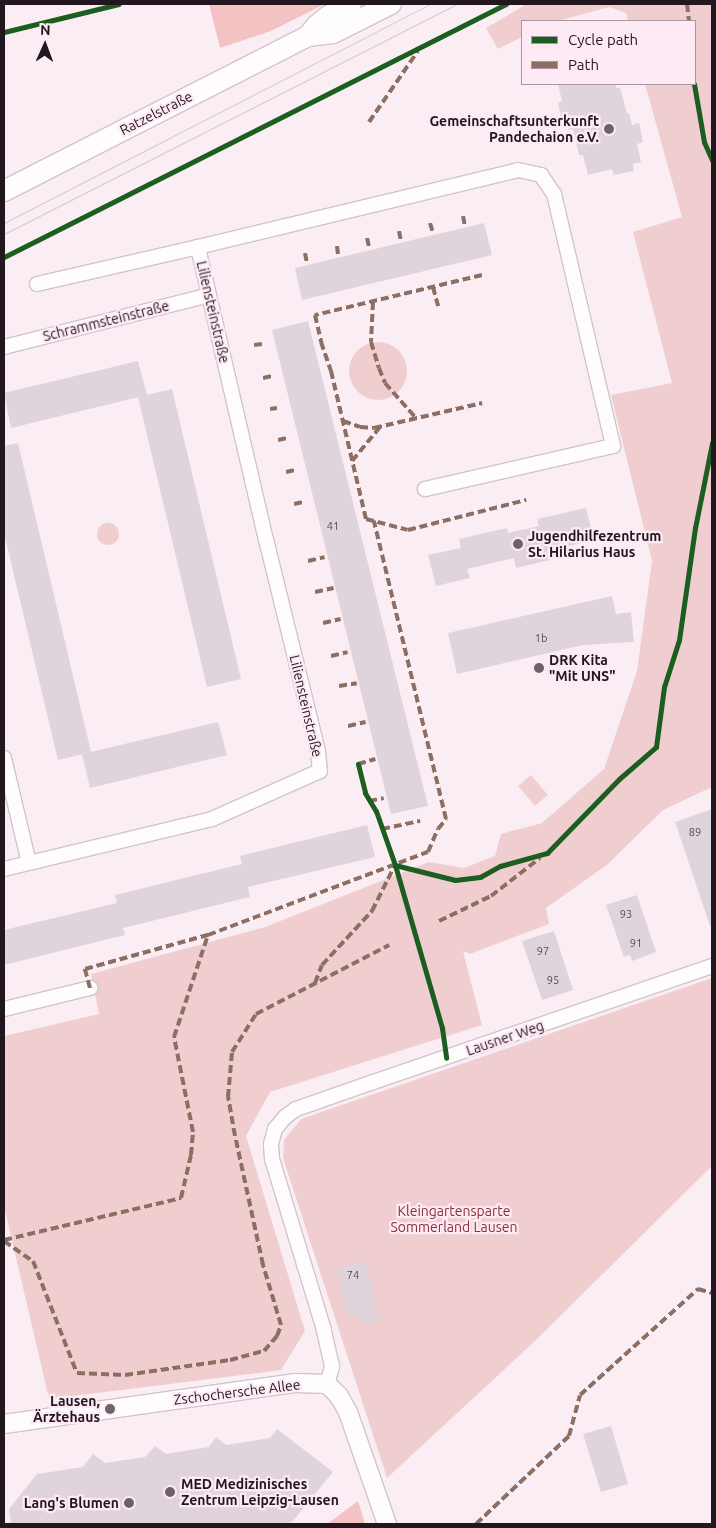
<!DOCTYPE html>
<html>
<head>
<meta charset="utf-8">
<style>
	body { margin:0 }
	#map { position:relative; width:716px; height:1528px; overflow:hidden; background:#faeef4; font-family:Ubuntu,sans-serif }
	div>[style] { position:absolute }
	.green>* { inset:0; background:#f0ced0 }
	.round { border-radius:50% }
	.forest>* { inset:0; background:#f3c3c4 }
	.building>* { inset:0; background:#dfd4dc }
	.roads { filter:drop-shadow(1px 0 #d0c5cb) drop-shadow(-1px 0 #d0c5cb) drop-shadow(0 1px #d0c5cb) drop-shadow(0 -1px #d0c5cb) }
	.minor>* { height:14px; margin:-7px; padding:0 7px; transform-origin:7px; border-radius:7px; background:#fefcfd }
	.tertiary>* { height:18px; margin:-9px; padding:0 9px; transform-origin:9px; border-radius:9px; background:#fefcfd }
	.secondary>* { height:20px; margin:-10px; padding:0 10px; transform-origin:10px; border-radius:10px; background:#fefcfd }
	.tram>* { height:1px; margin:-0.5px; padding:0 0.5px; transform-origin:0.5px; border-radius:0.5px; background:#cfcbcd }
	.quiet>* { height:4px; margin-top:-2px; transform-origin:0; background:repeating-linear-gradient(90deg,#8d6e63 0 8px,transparent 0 12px) }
	.cycleway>* { height:5px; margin:-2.5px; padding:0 2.5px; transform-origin:2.5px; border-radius:2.5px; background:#1b5e20 }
	.dots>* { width:14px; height:14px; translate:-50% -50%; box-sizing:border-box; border:2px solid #feeaf5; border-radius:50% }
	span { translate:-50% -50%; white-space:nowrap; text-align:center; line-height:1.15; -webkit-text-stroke:4.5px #feeaf5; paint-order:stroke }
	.number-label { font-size:11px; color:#544950 }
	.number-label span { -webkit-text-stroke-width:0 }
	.street-label { font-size:14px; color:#22171e }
	.poi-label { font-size:14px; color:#22171e; font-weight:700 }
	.right { translate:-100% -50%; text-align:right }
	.left { translate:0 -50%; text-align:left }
	.park-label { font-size:14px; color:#8b3035 }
	.frame { position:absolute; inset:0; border:5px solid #22171e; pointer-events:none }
	.legend { position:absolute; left:521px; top:20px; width:175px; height:65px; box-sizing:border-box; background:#feeaf5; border:1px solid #a6969f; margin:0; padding:6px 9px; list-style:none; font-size:15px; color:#22171e }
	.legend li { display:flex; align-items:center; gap:10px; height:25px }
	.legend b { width:25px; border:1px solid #a6969f }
	.north { position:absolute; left:20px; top:20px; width:50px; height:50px; -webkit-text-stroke:4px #feeaf5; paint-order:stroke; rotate:2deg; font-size:14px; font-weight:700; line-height:20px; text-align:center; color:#22171e }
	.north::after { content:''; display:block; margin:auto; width:18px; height:22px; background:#22171e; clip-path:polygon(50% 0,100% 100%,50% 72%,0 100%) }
</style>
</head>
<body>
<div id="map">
	<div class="green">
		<i style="clip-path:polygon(527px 4px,712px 4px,712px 787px,663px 810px,608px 864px,546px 908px,549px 924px,470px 954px,463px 951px,482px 1025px,270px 1092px,246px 1136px,305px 1331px,281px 1370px,49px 1399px,4px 1206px,4px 1036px,99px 1014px,91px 974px,265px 927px,429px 862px,464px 868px,495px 856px,501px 834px,542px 823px,604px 769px,637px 671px,652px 561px,611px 395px,672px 383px,633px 232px,682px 217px,645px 84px,695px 84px,695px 21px,628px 21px,626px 13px,609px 7px,558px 21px,522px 21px,522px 37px,498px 49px,486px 28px)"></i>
		<i class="round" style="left:349px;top:342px;width:58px;height:58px"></i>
		<i class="round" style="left:97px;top:523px;width:22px;height:22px"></i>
		<i style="clip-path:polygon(531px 775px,548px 795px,535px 806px,518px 786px)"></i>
		<i style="clip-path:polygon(712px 978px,712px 1166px,535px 1341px,387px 1478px,283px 1158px,284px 1140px,301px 1119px)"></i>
	</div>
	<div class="forest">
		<i style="clip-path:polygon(209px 4px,325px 4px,271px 31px,220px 48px)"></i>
		<i style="clip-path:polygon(358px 1501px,365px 1524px,327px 1524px)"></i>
	</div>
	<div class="building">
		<i style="clip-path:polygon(558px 84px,615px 84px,616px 88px,620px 87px,627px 114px,629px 113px,632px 125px,639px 123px,643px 142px,637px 144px,641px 162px,633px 164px,634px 171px,614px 175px,612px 169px,588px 175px,583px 155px,579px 155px,573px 129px,569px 130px,566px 121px,562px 121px,558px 103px,562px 101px)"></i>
		<i style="clip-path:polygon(484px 223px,492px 255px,302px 300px,295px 268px)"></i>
		<i style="clip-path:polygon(308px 321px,428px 806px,391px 814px,272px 330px)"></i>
		<i style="clip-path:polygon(138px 361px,147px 395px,11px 428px,4px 393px)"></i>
		<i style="clip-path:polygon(172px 389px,241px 679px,207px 687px,138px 397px)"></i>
		<i style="clip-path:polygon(18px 443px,91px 752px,58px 760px,4px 533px,4px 446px)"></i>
		<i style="clip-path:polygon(586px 508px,594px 540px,547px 551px,550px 560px,516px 568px,514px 558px,467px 569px,470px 578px,436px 586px,428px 555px,461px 548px,459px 539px,507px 528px,508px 533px,539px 526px,537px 519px)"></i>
		<i style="clip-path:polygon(612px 596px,616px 614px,631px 612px,634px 642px,583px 645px,457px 674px,448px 633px)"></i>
		<i style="clip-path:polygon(218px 722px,227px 755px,90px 788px,82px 754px)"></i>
		<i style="clip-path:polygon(712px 809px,712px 926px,710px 926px,675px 822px)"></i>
		<i style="clip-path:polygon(367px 825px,375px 857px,248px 887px,250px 897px,123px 928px,125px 935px,4px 965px,4px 930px,117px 903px,115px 895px,242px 864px,240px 856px)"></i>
		<i style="clip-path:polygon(637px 895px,656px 952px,632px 961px,630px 955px,624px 957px,606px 905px)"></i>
		<i style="clip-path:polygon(554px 931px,573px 990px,542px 1000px,522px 941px)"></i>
		<i style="clip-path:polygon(364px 1261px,381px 1321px,363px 1326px,360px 1316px,349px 1319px,336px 1268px)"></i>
		<i style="clip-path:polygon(611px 1426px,628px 1484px,601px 1492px,583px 1434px)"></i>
		<i style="clip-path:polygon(277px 1429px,333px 1472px,292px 1522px,277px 1524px,11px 1524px,9px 1509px,37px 1474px,83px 1467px,93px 1454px,105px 1463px,145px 1457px,155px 1446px,166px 1454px,209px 1447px,216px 1437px,226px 1445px,270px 1438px)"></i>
	</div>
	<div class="roads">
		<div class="minor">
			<i style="left:37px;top:284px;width:165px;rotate:-12.9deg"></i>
			<i style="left:4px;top:347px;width:211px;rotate:-14.2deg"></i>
			<i style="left:4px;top:758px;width:108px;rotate:76.6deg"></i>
			<i style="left:4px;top:869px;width:214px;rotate:-13.5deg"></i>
			<i style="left:212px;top:819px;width:118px;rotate:-24deg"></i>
			<i style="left:320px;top:771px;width:20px;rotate:-96deg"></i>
			<i style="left:318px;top:751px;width:217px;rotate:-103.8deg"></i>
			<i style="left:266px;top:540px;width:301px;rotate:-103.1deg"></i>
			<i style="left:198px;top:247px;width:329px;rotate:-13.5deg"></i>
			<i style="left:518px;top:170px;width:24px;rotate:12deg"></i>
			<i style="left:541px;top:175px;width:23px;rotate:56deg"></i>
			<i style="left:554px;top:194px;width:259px;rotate:76.8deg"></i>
			<i style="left:613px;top:446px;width:193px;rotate:167.1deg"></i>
			<i style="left:4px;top:1009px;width:89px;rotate:-13.7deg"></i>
			<i style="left:327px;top:1384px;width:19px;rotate:-74deg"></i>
			<i style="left:332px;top:1366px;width:37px;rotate:-103deg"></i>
			<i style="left:324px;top:1330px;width:179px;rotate:-106.9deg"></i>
			<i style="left:272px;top:1159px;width:15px;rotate:-94deg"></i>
			<i style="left:271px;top:1144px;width:16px;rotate:-75deg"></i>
			<i style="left:275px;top:1129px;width:16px;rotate:-50deg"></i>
			<i style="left:285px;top:1117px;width:14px;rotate:-36deg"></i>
			<i style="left:296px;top:1109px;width:82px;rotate:-19.3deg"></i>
			<i style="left:373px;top:1082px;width:358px;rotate:-18.9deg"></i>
		</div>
		<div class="tertiary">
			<i style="left:4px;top:1424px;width:295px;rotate:-8deg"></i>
			<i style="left:296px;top:1383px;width:31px;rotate:2deg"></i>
			<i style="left:327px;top:1384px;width:17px;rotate:45deg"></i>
			<i style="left:339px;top:1396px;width:18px;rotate:61deg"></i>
			<i style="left:348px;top:1412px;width:119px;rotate:70.8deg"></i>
		</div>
		<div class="secondary">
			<i style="left:308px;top:36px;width:25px;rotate:-7deg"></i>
			<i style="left:333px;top:33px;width:65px;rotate:-26.6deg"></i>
			<i style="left:4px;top:191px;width:341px;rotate:-27deg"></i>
			<i style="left:308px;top:36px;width:14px;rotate:-51deg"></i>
			<i style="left:317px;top:25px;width:14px;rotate:-39deg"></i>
			<i style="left:328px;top:16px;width:26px;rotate:-28deg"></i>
		</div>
	</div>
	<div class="tram">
		<i style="left:4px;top:223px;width:480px;rotate:-27.2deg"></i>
		<i style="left:4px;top:234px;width:508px;rotate:-26.92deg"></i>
	</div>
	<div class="quiet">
		<i style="left:687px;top:4px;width:17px;rotate:83deg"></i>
		<i style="left:369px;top:122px;width:86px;rotate:-55.4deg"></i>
		<i style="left:463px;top:216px;width:10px;rotate:79deg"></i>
		<i style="left:430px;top:223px;width:10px;rotate:73deg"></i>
		<i style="left:399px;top:231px;width:10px;rotate:79deg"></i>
		<i style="left:367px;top:238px;width:9px;rotate:77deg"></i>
		<i style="left:337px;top:246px;width:8px;rotate:83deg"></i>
		<i style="left:305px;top:253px;width:10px;rotate:79deg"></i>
		<i style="left:482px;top:275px;width:172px;rotate:166.5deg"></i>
		<i style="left:315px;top:315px;width:28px;rotate:77deg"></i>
		<i style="left:321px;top:342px;width:31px;rotate:71deg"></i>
		<i style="left:331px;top:371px;width:152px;rotate:76.7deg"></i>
		<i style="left:366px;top:519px;width:43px;rotate:14.7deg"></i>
		<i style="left:408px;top:530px;width:122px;rotate:-14.3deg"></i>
		<i style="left:433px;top:287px;width:20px;rotate:75deg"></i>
		<i style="left:373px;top:302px;width:40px;rotate:92.9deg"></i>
		<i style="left:371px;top:342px;width:27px;rotate:73deg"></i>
		<i style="left:379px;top:368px;width:16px;rotate:68deg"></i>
		<i style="left:385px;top:383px;width:47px;rotate:48.5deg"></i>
		<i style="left:254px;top:345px;width:8px;rotate:-7deg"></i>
		<i style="left:263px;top:378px;width:9px;rotate:-13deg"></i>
		<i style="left:270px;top:409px;width:7px;rotate:-8deg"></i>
		<i style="left:343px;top:421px;width:18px;rotate:19deg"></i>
		<i style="left:360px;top:427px;width:14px;rotate:4deg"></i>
		<i style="left:374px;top:428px;width:111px;rotate:-13deg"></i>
		<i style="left:278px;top:440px;width:9px;rotate:-13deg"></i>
		<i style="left:352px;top:461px;width:44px;rotate:-50.5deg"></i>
		<i style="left:286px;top:472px;width:9px;rotate:-13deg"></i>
		<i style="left:294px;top:504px;width:9px;rotate:-13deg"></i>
		<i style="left:308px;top:561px;width:17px;rotate:-13deg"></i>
		<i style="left:315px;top:592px;width:19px;rotate:-12deg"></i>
		<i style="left:323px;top:623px;width:18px;rotate:-13deg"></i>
		<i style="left:331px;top:656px;width:17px;rotate:-13deg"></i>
		<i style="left:339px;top:686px;width:18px;rotate:-9deg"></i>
		<i style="left:348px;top:726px;width:18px;rotate:-13deg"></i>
		<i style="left:359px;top:767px;width:3px;rotate:-108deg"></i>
		<i style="left:358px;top:764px;width:18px;rotate:-16deg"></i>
		<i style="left:369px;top:801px;width:15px;rotate:-11deg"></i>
		<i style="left:382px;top:829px;width:39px;rotate:-12deg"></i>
		<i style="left:439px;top:921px;width:58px;rotate:-25.7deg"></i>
		<i style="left:491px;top:896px;width:62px;rotate:-37.8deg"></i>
		<i style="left:315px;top:983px;width:19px;rotate:-69deg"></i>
		<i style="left:322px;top:965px;width:74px;rotate:-47.2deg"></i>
		<i style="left:372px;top:911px;width:51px;rotate:-63.4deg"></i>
		<i style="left:90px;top:988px;width:20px;rotate:-105deg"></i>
		<i style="left:85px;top:969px;width:128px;rotate:-15.5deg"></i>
		<i style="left:208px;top:935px;width:235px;rotate:-20.7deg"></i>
		<i style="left:428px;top:852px;width:25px;rotate:-67deg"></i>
		<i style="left:438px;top:829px;width:13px;rotate:-51deg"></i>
		<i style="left:446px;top:819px;width:307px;rotate:-103.6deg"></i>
		<i style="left:4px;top:1240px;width:182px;rotate:-13.3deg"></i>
		<i style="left:181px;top:1198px;width:44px;rotate:-76.9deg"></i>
		<i style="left:191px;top:1155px;width:23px;rotate:-85deg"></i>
		<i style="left:193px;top:1132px;width:97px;rotate:-101.3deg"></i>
		<i style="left:174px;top:1037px;width:108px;rotate:-71.6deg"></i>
		<i style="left:4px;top:1241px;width:35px;rotate:35deg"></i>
		<i style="left:33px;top:1261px;width:120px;rotate:68.6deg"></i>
		<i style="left:77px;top:1373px;width:48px;rotate:2.4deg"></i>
		<i style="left:125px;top:1375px;width:106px;rotate:-8.1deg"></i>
		<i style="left:230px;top:1360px;width:35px;rotate:-15deg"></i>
		<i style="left:264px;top:1351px;width:20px;rotate:-49deg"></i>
		<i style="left:277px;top:1336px;width:12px;rotate:-70deg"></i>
		<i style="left:281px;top:1325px;width:63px;rotate:-106.7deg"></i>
		<i style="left:263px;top:1265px;width:132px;rotate:-102.2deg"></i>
		<i style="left:235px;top:1136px;width:40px;rotate:-100deg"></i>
		<i style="left:228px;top:1097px;width:45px;rotate:-84.9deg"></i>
		<i style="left:232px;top:1052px;width:45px;rotate:-57.7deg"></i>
		<i style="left:256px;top:1014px;width:150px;rotate:-27.4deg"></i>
		<i style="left:476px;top:1524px;width:128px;rotate:-43.4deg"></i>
		<i style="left:569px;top:1436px;width:42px;rotate:-75deg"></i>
		<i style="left:580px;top:1395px;width:159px;rotate:-41.9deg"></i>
		<i style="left:698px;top:1289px;width:15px;rotate:16deg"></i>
	</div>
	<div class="cycleway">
		<i style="left:4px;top:32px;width:118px;rotate:-13.7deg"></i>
		<i style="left:694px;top:84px;width:59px;rotate:80.2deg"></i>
		<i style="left:704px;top:142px;width:20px;rotate:66deg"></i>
		<i style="left:4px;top:257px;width:562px;rotate:-26.75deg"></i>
		<i style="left:358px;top:764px;width:30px;rotate:76deg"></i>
		<i style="left:365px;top:793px;width:21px;rotate:59deg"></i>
		<i style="left:376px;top:811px;width:57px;rotate:70.6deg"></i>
		<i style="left:395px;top:865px;width:170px;rotate:73.9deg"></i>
		<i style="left:442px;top:1028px;width:30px;rotate:82deg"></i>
		<i style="left:395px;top:865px;width:62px;rotate:14deg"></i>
		<i style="left:455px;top:880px;width:25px;rotate:-7deg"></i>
		<i style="left:480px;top:877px;width:23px;rotate:-29deg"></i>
		<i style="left:500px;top:866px;width:49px;rotate:-15.5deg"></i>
		<i style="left:547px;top:853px;width:103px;rotate:-45.8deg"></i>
		<i style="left:619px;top:779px;width:49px;rotate:-40.9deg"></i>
		<i style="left:656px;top:747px;width:61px;rotate:-82.4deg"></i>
		<i style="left:664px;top:687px;width:49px;rotate:-72.3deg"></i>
		<i style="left:679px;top:640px;width:113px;rotate:-81.9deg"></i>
		<i style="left:695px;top:528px;width:87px;rotate:-78.7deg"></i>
	</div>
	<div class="dots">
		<i style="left:609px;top:129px;background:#6e6269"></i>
		<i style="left:518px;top:544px;background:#6e6269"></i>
		<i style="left:539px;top:668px;background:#6e6269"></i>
		<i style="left:110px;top:1409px;background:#6e6269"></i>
		<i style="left:170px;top:1492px;background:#6e6269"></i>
		<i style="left:129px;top:1503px;background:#6e6269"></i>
	</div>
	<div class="number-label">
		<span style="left:333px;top:526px">41</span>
		<span style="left:541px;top:638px">1b</span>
		<span style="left:695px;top:832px">89</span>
		<span style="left:626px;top:914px">93</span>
		<span style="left:636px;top:943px">91</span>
		<span style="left:543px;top:951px">97</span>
		<span style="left:553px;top:980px">95</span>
		<span style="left:353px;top:1275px">74</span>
	</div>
	<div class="street-label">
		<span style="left:156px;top:113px;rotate:-27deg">Ratzelstraße</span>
		<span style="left:213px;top:312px;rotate:77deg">Liliensteinstraße</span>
		<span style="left:106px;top:321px;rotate:-14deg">Schrammsteinstraße</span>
		<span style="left:306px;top:706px;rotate:77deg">Liliensteinstraße</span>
		<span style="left:505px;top:1038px;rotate:-19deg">Lausner Weg</span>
		<span style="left:237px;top:1392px;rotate:-7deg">Zschochersche Allee</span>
	</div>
	<div class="poi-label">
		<span class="right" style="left:599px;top:129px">Gemeinschaftsunterkunft<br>Pandechaion e.V.</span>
		<span class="left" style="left:528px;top:544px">Jugendhilfezentrum<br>St. Hilarius Haus</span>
		<span class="left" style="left:549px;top:668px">DRK Kita<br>"Mit UNS"</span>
		<span class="right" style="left:100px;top:1409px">Lausen,<br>Ärztehaus</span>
		<span class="left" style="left:181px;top:1492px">MED Medizinisches<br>Zentrum Leipzig-Lausen</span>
		<span class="right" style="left:119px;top:1503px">Lang's Blumen</span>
	</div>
	<div class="park-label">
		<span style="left:454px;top:1219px">Kleingartensparte<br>Sommerland Lausen</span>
	</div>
	<div class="frame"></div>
	<ul class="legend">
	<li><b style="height:6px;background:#1b5e20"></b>Cycle path</li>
	<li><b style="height:6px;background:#8d6e63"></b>Path</li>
	</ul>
	<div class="north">N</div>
</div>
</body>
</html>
